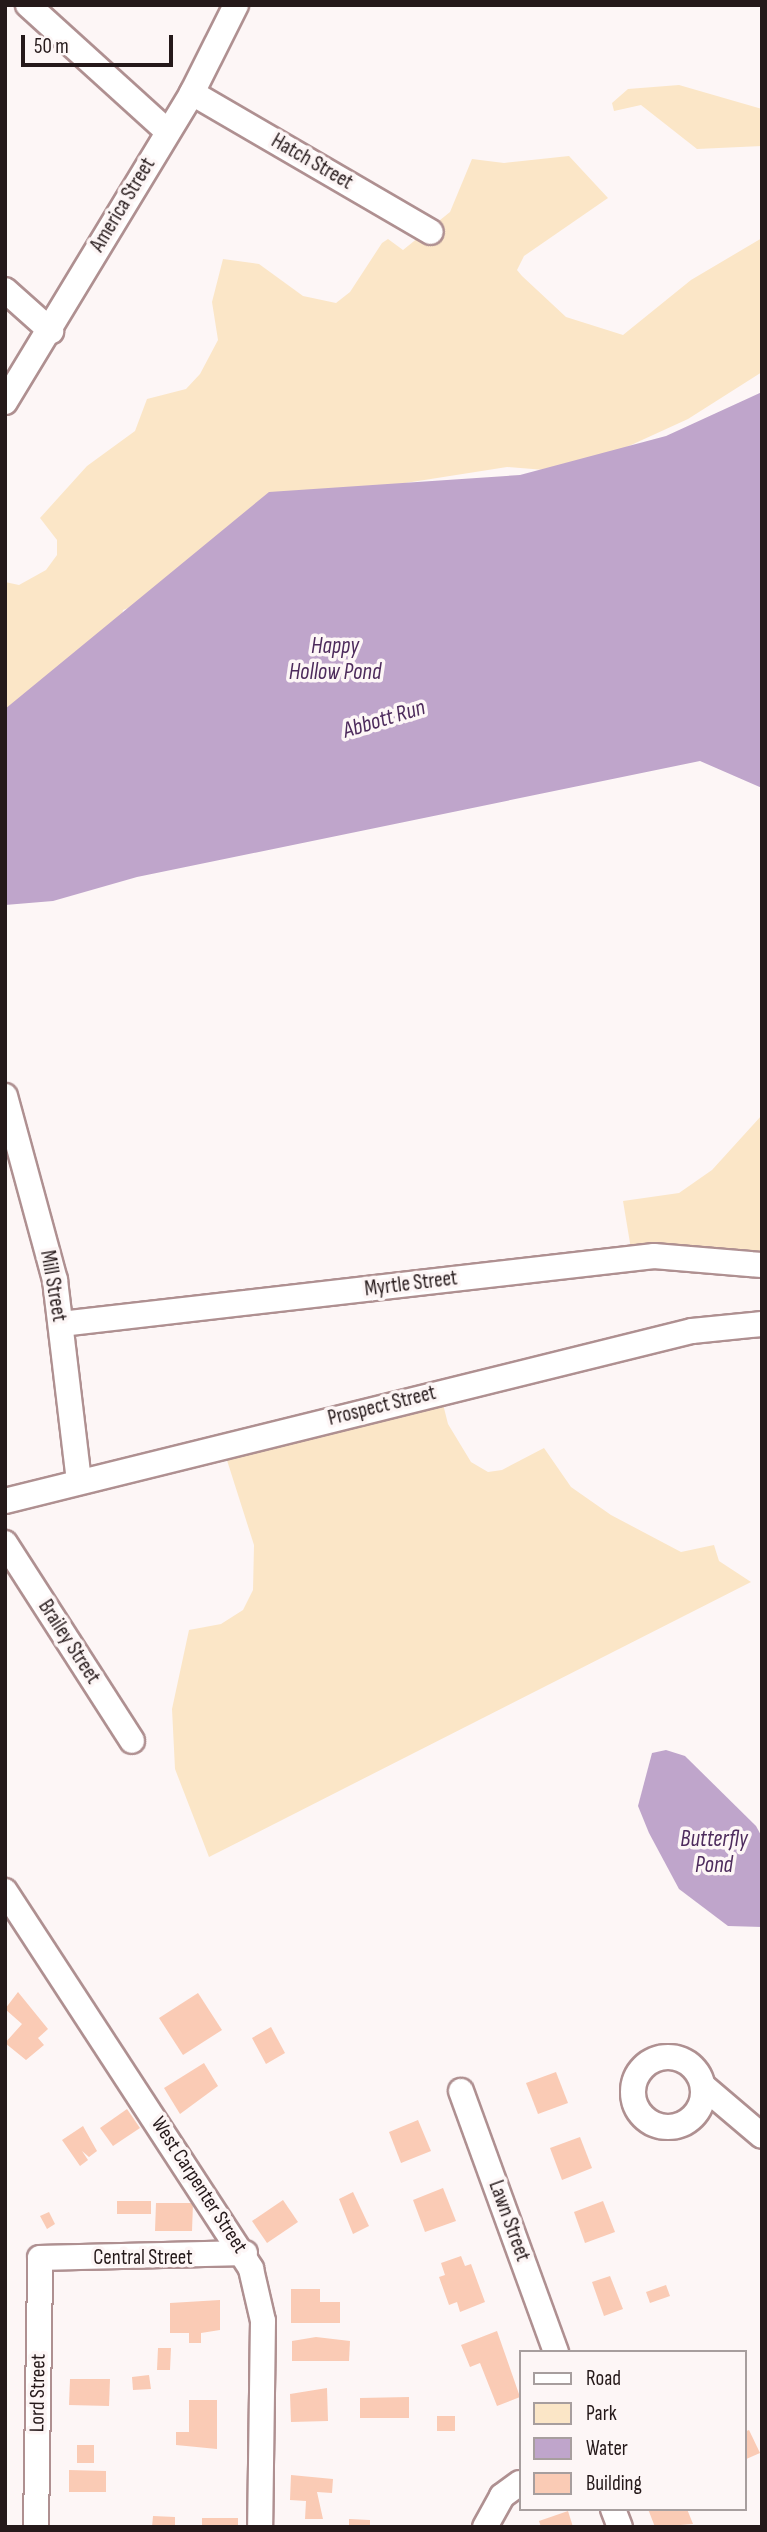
<!DOCTYPE html>
<html>
<head>
<meta charset="utf-8">
<style>
	body { margin:0 }
	#map { position:relative; width:767px; height:2532px; overflow:hidden; background:#fdf6f6; font-family:"Sofia Sans Condensed",sans-serif }
	div>[style] { position:absolute }
	.green>* { inset:0; background:#fbe6c7 }
	.water>* { inset:0; background:#bfa5cb }
	.building>* { inset:0; background:#facbb5 }
	.roads { filter:drop-shadow(2px 0 #af9091) drop-shadow(-2px 0 #af9091) drop-shadow(0 2px #af9091) drop-shadow(0 -2px #af9091) }
	.minor>* { height:24px; margin:-12px; padding:0 12px; transform-origin:12px; border-radius:12px; background:#fff }
	.minor>.ring { margin:-12px; padding:0; box-sizing:content-box; background:none; border:24px solid #fff; border-radius:50% }
	span { translate:-50% -50%; white-space:nowrap; text-align:center; line-height:1.15; -webkit-text-stroke:7px #fdf6f6; paint-order:stroke }
	.street-label { font-size:21px; color:#25191a }
	.water-label { font-size:23px; color:#4d2b5c; font-style:italic }
	.frame { position:absolute; inset:0; border:7px solid #25191a; pointer-events:none }
	.legend { position:absolute; left:519px; top:2350px; width:228px; height:161px; box-sizing:border-box; background:#fdf6f6; border:2px solid #a79e9e; margin:0; padding:9px 12px; list-style:none; font-size:21px; color:#25191a }
	.legend li { display:flex; align-items:center; gap:14px; height:35px }
	.legend b { width:35px; border:2px solid #a79e9e }
	.scale { position:absolute; left:21px; top:35px; width:152px; height:32px; box-sizing:border-box; border:4px solid #25191a; border-top:0; padding-left:9px; font-size:21px; line-height:24px; white-space:nowrap; color:#25191a; -webkit-text-stroke:5px #fdf6f6; paint-order:stroke }
</style>
</head>
<body>
<div id="map">
	<div class="green">
		<i style="clip-path:polygon(679px 85px,762px 109px,762px 146px,697px 149px,641px 105px,614px 111px,612px 103px,628px 89px)"></i>
		<i style="clip-path:polygon(569px 156px,608px 198px,524px 256px,517px 270px,522px 276px,566px 317px,623px 335px,691px 280px,762px 238px,762px 372px,688px 419px,618px 451px,545px 470px,507px 467px,310px 498px,153px 599px,123px 610px,120px 624px,5px 722px,5px 582px,19px 585px,46px 570px,57px 555px,57px 540px,40px 518px,87px 466px,135px 431px,147px 399px,186px 389px,200px 374px,218px 340px,212px 302px,223px 259px,259px 264px,303px 296px,336px 303px,350px 292px,382px 243px,388px 239px,403px 250px,450px 212px,472px 159px,504px 163px)"></i>
		<i style="clip-path:polygon(762px 1115px,762px 1273px,710px 1265px,691px 1274px,685px 1262px,633px 1261px,623px 1201px,679px 1193px,712px 1170px)"></i>
		<i style="clip-path:polygon(442px 1400px,448px 1424px,471px 1462px,488px 1472px,502px 1470px,544px 1448px,571px 1487px,611px 1515px,681px 1552px,714px 1545px,719px 1561px,751px 1582px,209px 1857px,175px 1769px,172px 1709px,189px 1630px,221px 1624px,243px 1610px,253px 1590px,254px 1545px,225px 1454px)"></i>
	</div>
	<div class="water">
		<i style="clip-path:polygon(762px 392px,762px 788px,700px 761px,137px 877px,53px 901px,5px 905px,5px 709px,269px 492px,520px 475px,666px 436px)"></i>
		<i style="clip-path:polygon(666px 1750px,685px 1756px,756px 1826px,762px 1837px,762px 1927px,728px 1926px,679px 1889px,649px 1833px,638px 1806px,652px 1753px)"></i>
	</div>
	<div class="building">
		<i style="clip-path:polygon(18px 1992px,48px 2029px,38px 2038px,44px 2045px,26px 2060px,5px 2043px,22px 2024px,5px 2009px)"></i>
		<i style="clip-path:polygon(198px 1993px,222px 2030px,183px 2055px,159px 2018px)"></i>
		<i style="clip-path:polygon(271px 2027px,285px 2053px,266px 2064px,252px 2038px)"></i>
		<i style="clip-path:polygon(204px 2063px,218px 2086px,180px 2114px,164px 2088px)"></i>
		<i style="clip-path:polygon(556px 2072px,568px 2103px,538px 2114px,526px 2083px)"></i>
		<i style="clip-path:polygon(127px 2109px,140px 2128px,113px 2146px,100px 2128px)"></i>
		<i style="clip-path:polygon(418px 2120px,431px 2151px,401px 2163px,389px 2132px)"></i>
		<i style="clip-path:polygon(83px 2126px,97px 2151px,89px 2157px,82px 2151px,88px 2160px,80px 2166px,62px 2140px)"></i>
		<i style="clip-path:polygon(580px 2137px,592px 2168px,562px 2180px,550px 2148px)"></i>
		<i style="clip-path:polygon(443px 2188px,456px 2221px,425px 2232px,413px 2200px)"></i>
		<i style="clip-path:polygon(353px 2192px,369px 2226px,353px 2234px,339px 2199px)"></i>
		<i style="clip-path:polygon(283px 2200px,298px 2222px,267px 2243px,252px 2221px)"></i>
		<i style="clip-path:polygon(117px 2201px,151px 2201px,151px 2214px,117px 2214px)"></i>
		<i style="clip-path:polygon(603px 2201px,615px 2232px,585px 2243px,574px 2212px)"></i>
		<i style="clip-path:polygon(156px 2203px,193px 2203px,192px 2231px,155px 2231px)"></i>
		<i style="clip-path:polygon(49px 2212px,55px 2224px,47px 2229px,40px 2216px)"></i>
		<i style="clip-path:polygon(461px 2256px,465px 2266px,471px 2264px,485px 2302px,460px 2312px,457px 2302px,449px 2305px,439px 2277px,445px 2275px,441px 2263px)"></i>
		<i style="clip-path:polygon(610px 2276px,623px 2309px,604px 2316px,592px 2282px)"></i>
		<i style="clip-path:polygon(666px 2285px,670px 2296px,650px 2303px,646px 2292px)"></i>
		<i style="clip-path:polygon(291px 2289px,320px 2289px,320px 2302px,340px 2302px,340px 2323px,291px 2323px)"></i>
		<i style="clip-path:polygon(220px 2300px,220px 2330px,201px 2333px,201px 2343px,189px 2343px,189px 2333px,170px 2333px,170px 2303px)"></i>
		<i style="clip-path:polygon(497px 2331px,520px 2397px,497px 2406px,480px 2363px,470px 2367px,461px 2345px)"></i>
		<i style="clip-path:polygon(316px 2337px,350px 2341px,349px 2361px,292px 2361px,292px 2341px)"></i>
		<i style="clip-path:polygon(158px 2348px,171px 2348px,170px 2370px,157px 2370px)"></i>
		<i style="clip-path:polygon(149px 2375px,151px 2389px,133px 2390px,132px 2377px)"></i>
		<i style="clip-path:polygon(70px 2379px,110px 2379px,109px 2406px,69px 2405px)"></i>
		<i style="clip-path:polygon(327px 2388px,328px 2421px,291px 2422px,290px 2394px)"></i>
		<i style="clip-path:polygon(409px 2397px,409px 2418px,360px 2418px,360px 2398px)"></i>
		<i style="clip-path:polygon(189px 2400px,217px 2400px,217px 2449px,176px 2445px,176px 2432px,189px 2432px)"></i>
		<i style="clip-path:polygon(437px 2416px,455px 2416px,455px 2431px,437px 2431px)"></i>
		<i style="clip-path:polygon(749px 2430px,760px 2453px,744px 2460px,744px 2432px)"></i>
		<i style="clip-path:polygon(77px 2445px,94px 2445px,94px 2463px,77px 2463px)"></i>
		<i style="clip-path:polygon(69px 2470px,106px 2471px,106px 2492px,69px 2492px)"></i>
		<i style="clip-path:polygon(291px 2475px,333px 2479px,332px 2493px,317px 2492px,323px 2519px,305px 2519px,306px 2501px,290px 2500px)"></i>
		<i style="clip-path:polygon(648px 2509px,687px 2509px,693px 2524px,655px 2527px)"></i>
		<i style="clip-path:polygon(568px 2511px,573px 2527px,541px 2527px,539px 2521px)"></i>
		<i style="clip-path:polygon(153px 2516px,175px 2517px,175px 2527px,152px 2527px)"></i>
		<i style="clip-path:polygon(202px 2518px,238px 2518px,238px 2527px,202px 2527px)"></i>
		<i style="clip-path:polygon(349px 2519px,370px 2520px,370px 2527px,349px 2527px)"></i>
	</div>
	<div class="roads">
		<div class="minor">
			<i style="left:28px;top:5px;width:188px;rotate:42.2deg"></i>
			<i style="left:192px;top:93px;width:276px;rotate:30.2deg"></i>
			<i style="left:5px;top:290px;width:62px;rotate:41.7deg"></i>
			<i style="left:5px;top:402px;width:361px;rotate:-58.8deg"></i>
			<i style="left:192px;top:93px;width:98px;rotate:-63.4deg"></i>
			<i style="left:5px;top:1096px;width:191px;rotate:74.8deg"></i>
			<i style="left:55px;top:1280px;width:201px;rotate:83.2deg"></i>
			<i style="left:61px;top:1324px;width:597px;rotate:-6.54deg"></i>
			<i style="left:654px;top:1256px;width:108px;rotate:4.8deg"></i>
			<i style="left:5px;top:1501px;width:708px;rotate:-13.9deg"></i>
			<i style="left:692px;top:1331px;width:70px;rotate:-5.7deg"></i>
			<i style="left:5px;top:1543px;width:235px;rotate:57.3deg"></i>
			<i style="left:5px;top:1891px;width:451px;rotate:56.9deg"></i>
			<i style="left:251px;top:2269px;width:53px;rotate:77deg"></i>
			<i style="left:263px;top:2321px;width:206px;rotate:90.8deg"></i>
			<i class="ring" style="left:633px;top:2057px;width:46px;height:46px"></i>
			<i style="left:703px;top:2086px;width:77px;rotate:40.3deg"></i>
			<i style="left:461px;top:2091px;width:278px;rotate:70deg"></i>
			<i style="left:613px;top:2509px;width:19px;rotate:69deg"></i>
			<i style="left:36px;top:2527px;width:269px;rotate:-89.1deg"></i>
			<i style="left:40px;top:2258px;width:205px;rotate:-1.4deg"></i>
			<i style="left:485px;top:2527px;width:35px;rotate:-61deg"></i>
			<i style="left:502px;top:2496px;width:22px;rotate:-36deg"></i>
		</div>
	</div>
	<div class="street-label">
		<span style="left:312px;top:162px;rotate:30deg">Hatch Street</span>
		<span style="left:123px;top:205px;rotate:-59deg">America Street</span>
		<span style="left:411px;top:1284px;rotate:-7deg">Myrtle Street</span>
		<span style="left:53px;top:1286px;rotate:80deg">Mill Street</span>
		<span style="left:382px;top:1406px;rotate:-14deg">Prospect Street</span>
		<span style="left:69px;top:1642px;rotate:57deg">Brailey Street</span>
		<span style="left:199px;top:2185px;rotate:57deg">West Carpenter Street</span>
		<span style="left:509px;top:2221px;rotate:70deg">Lawn Street</span>
		<span style="left:143px;top:2258px">Central Street</span>
		<span style="left:38px;top:2393px;rotate:-89deg">Lord Street</span>
	</div>
	<div class="water-label">
		<span style="left:335px;top:659px">Happy<br>Hollow Pond</span>
		<span style="left:384px;top:719px;rotate:-17deg">Abbott Run</span>
		<span style="left:714px;top:1852px">Butterfly<br>Pond</span>
	</div>
	<div class="frame"></div>
	<ul class="legend">
	<li><b style="height:9px;background:#fff"></b>Road</li>
	<li><b style="height:19px;background:#fbe6c7"></b>Park</li>
	<li><b style="height:19px;background:#bfa5cb"></b>Water</li>
	<li><b style="height:19px;background:#facbb5"></b>Building</li>
	</ul>
	<div class="scale">50 m</div>
</div>
</body>
</html>
